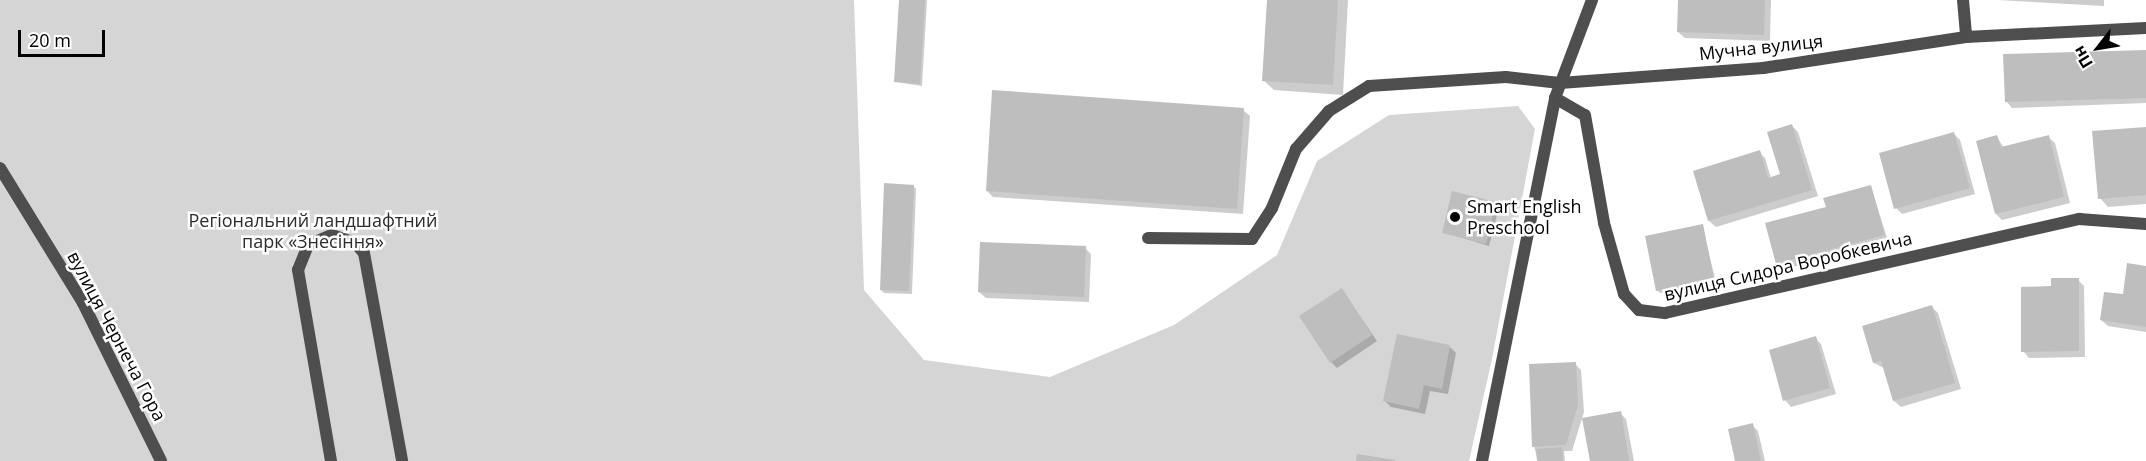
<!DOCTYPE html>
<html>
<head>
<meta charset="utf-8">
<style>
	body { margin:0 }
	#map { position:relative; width:2146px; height:461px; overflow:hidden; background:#fff; font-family:"Open Sans",sans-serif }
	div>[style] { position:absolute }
	.green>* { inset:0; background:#d5d5d5 }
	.shadow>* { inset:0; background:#0003 }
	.building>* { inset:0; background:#bebebe }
	.service>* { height:12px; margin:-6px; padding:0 6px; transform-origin:6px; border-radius:6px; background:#4e4e4e }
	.pedestrian>* { height:12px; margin:-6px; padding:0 6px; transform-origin:6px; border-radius:6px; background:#4e4e4e }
	.minor>* { height:12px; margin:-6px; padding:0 6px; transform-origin:6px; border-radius:6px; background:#4e4e4e }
	.dots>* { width:16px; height:16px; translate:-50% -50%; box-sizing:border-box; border:3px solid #fff; border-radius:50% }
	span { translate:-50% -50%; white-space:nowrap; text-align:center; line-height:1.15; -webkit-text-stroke:5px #fff; paint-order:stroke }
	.street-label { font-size:18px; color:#000 }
	.poi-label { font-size:18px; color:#000 }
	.left { translate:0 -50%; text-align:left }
	.park-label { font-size:18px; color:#2c2c2c }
	.north { position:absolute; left:2068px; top:18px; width:60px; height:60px; -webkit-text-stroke:4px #fff; paint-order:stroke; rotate:239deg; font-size:16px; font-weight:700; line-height:24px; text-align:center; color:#000 }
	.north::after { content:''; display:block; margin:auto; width:21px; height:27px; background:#000; clip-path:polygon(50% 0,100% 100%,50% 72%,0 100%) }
	.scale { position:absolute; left:18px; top:30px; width:87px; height:27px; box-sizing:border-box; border:3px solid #000; border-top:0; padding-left:8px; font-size:18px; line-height:21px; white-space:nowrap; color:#000; -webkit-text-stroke:4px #fff; paint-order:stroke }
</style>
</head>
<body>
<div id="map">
	<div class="green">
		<i style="clip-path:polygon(0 0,854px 0,864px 290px,924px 360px,1050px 377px,1174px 325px,1277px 255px,1317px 161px,1389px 115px,1518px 106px,1535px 129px,1492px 359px,1469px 461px,0 461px)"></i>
	</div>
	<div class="shadow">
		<i style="clip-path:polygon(900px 0,927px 0,922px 86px,896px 82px)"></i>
		<i style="clip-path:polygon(1268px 0,1348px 0,1343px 95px,1274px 90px,1263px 80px)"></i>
		<i style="clip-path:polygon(1679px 0,1771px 0,1770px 41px,1685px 38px,1678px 32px)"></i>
		<i style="clip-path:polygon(1997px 0,2104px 0,2104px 6px)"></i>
		<i style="clip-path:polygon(2146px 51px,2146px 103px,2012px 108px,2006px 101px)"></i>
		<i style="clip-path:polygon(1243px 110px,1250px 116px,1243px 214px,993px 197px,987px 191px)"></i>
		<i style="clip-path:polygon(1792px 126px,1798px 132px,1818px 196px,1716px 227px,1709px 221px,1759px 152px,1765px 158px,1771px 178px,1782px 175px)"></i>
		<i style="clip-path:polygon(2146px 128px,2146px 204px,2108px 207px,2100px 198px)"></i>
		<i style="clip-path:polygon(1954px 134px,1960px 140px,1975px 194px,1902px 214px,1896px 208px)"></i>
		<i style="clip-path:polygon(1997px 137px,2004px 148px,2048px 137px,2055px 143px,2070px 203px,2002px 220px,1996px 214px)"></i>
		<i style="clip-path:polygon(913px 186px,916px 189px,912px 294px,884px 293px,881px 290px)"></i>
		<i style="clip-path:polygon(1871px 187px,1887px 238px,1784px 270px,1778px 263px)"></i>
		<i style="clip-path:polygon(1496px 204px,1499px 207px,1489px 246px,1443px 232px)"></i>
		<i style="clip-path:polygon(1702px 226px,1716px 282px,1660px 293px,1657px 290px)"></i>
		<i style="clip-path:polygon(1085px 248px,1091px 254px,1089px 302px,986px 298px,979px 292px)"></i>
		<i style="clip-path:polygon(2146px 268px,2146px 332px,2108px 326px,2101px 320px)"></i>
		<i style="clip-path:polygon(2078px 280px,2084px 286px,2085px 357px,2029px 358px,2023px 351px,2053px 288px)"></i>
		<i style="clip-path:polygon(1342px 290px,1377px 341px,1337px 368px,1331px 362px)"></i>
		<i style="clip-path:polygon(1932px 307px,1938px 313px,1961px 389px,1901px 407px,1894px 401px,1884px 368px,1874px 363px)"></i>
		<i style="clip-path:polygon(1815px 338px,1821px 344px,1836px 394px,1791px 407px,1785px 400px)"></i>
		<i style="clip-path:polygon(1450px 347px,1456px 353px,1448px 394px,1430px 391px,1425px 414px,1391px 407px,1385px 401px)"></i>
		<i style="clip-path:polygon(1575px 364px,1581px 370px,1584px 412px,1572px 451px,1564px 451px,1565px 461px,1538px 461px,1534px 446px)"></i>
		<i style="clip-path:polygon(1620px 413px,1626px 419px,1634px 461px,1591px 461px)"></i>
		<i style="clip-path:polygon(1752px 425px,1758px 431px,1765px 461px,1737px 461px)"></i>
	</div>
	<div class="building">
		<i style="clip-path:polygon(899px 0,925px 0,920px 84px,894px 82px)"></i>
		<i style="clip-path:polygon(1267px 0,1338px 0,1333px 85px,1262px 81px)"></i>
		<i style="clip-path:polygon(1678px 0,1765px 0,1764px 35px,1677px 32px)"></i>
		<i style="clip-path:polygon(2146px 50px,2146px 98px,2005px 102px,2003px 54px)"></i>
		<i style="clip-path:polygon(992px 90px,1244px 108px,1237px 209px,986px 191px)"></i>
		<i style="clip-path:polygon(1792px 124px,1812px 190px,1708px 221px,1693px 171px,1760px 150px,1768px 178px,1780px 174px,1767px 132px)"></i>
		<i style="clip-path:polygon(2146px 127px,2146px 195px,2098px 199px,2092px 131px)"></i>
		<i style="clip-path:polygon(1954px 132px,1970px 188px,1894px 209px,1879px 153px)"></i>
		<i style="clip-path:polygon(1997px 135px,2001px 147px,2049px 135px,2064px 197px,1995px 214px,1976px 141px)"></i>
		<i style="clip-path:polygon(884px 183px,914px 185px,909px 291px,880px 290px)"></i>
		<i style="clip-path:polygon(1871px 185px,1885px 235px,1776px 264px,1765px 223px,1826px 207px,1823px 198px)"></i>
		<i style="clip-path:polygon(1452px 191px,1496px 202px,1486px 244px,1442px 233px)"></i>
		<i style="clip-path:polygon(1703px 224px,1714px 279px,1656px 291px,1645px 236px)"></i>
		<i style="clip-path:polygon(980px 242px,1086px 246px,1084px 297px,978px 292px)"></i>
		<i style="clip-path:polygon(2127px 263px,2146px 266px,2146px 327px,2100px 320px,2104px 292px,2123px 294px)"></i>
		<i style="clip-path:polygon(2051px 278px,2079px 278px,2079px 351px,2021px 352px,2021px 287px,2051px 286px)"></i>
		<i style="clip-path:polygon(1342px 288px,1372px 335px,1330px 363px,1299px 316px)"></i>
		<i style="clip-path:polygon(1932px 305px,1955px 383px,1893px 401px,1881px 361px,1873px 363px,1862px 326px)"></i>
		<i style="clip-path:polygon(1397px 334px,1450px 345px,1442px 389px,1424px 385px,1419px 409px,1383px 401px)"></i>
		<i style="clip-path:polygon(1816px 336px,1830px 388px,1783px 401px,1769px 350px)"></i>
		<i style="clip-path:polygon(1576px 362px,1578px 405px,1566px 445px,1532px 447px,1529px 364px)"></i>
		<i style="clip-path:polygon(1621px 411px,1629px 461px,1590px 461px,1582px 418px)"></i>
		<i style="clip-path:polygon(1753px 423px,1761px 461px,1735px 461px,1728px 429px)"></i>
		<i style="clip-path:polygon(1562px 447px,1563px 461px,1537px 461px,1536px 449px)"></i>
		<i style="clip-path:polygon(1357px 454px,1395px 460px,1395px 461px,1356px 461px)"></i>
	</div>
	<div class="service">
		<i style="left:1963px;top:0;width:37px;rotate:85deg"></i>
		<i style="left:1148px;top:238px;width:104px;rotate:0.6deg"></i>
		<i style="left:1252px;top:239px;width:37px;rotate:-57deg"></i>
		<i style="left:1272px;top:208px;width:64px;rotate:-67.9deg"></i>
		<i style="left:1296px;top:149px;width:50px;rotate:-49deg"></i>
		<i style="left:1329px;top:111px;width:47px;rotate:-32deg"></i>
		<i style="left:1369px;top:86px;width:137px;rotate:-3.8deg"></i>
		<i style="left:1506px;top:77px;width:54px;rotate:6.3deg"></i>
		<i style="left:331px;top:461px;width:194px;rotate:-99.8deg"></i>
		<i style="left:298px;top:270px;width:27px;rotate:-68deg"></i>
		<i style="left:308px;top:245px;width:26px;rotate:-23deg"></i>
		<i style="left:332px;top:235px;width:24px;rotate:19deg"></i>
		<i style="left:355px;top:243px;width:13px;rotate:48deg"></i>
		<i style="left:364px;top:253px;width:211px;rotate:79.6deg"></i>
	</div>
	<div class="pedestrian">
		<i style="left:0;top:168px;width:158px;rotate:58.4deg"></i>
		<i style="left:83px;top:303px;width:176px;rotate:63.7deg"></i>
	</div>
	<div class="minor">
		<i style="left:1560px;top:83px;width:204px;rotate:-4.2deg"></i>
		<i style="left:1763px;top:68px;width:205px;rotate:-8.7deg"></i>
		<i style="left:1966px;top:37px;width:180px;rotate:-2.9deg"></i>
		<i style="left:1555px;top:98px;width:34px;rotate:30deg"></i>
		<i style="left:1585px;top:115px;width:110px;rotate:80deg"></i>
		<i style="left:1604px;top:223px;width:74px;rotate:74.3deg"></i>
		<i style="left:1624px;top:294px;width:22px;rotate:47deg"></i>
		<i style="left:1639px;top:310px;width:26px;rotate:7deg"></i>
		<i style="left:1665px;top:313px;width:425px;rotate:-12.8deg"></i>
		<i style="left:2079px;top:219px;width:67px;rotate:4.3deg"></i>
		<i style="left:1482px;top:461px;width:370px;rotate:-78.6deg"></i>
		<i style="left:1555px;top:98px;width:105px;rotate:-69.3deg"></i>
	</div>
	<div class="dots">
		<i style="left:1455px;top:217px;background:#000"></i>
	</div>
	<div class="street-label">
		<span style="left:1761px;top:47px;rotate:-6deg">Мучна вулиця</span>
		<span style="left:1788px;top:266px;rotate:-13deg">вулиця Сидора Воробкевича</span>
		<span style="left:117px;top:336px;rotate:62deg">вулиця Чернеча Гора</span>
	</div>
	<div class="poi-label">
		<span class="left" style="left:1467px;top:217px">Smart English<br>Preschool</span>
	</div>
	<div class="park-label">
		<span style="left:313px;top:231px">Регіональний ландшафтний<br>парк «Знесіння»</span>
	</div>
	<div class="north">Пн</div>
	<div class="scale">20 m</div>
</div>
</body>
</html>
